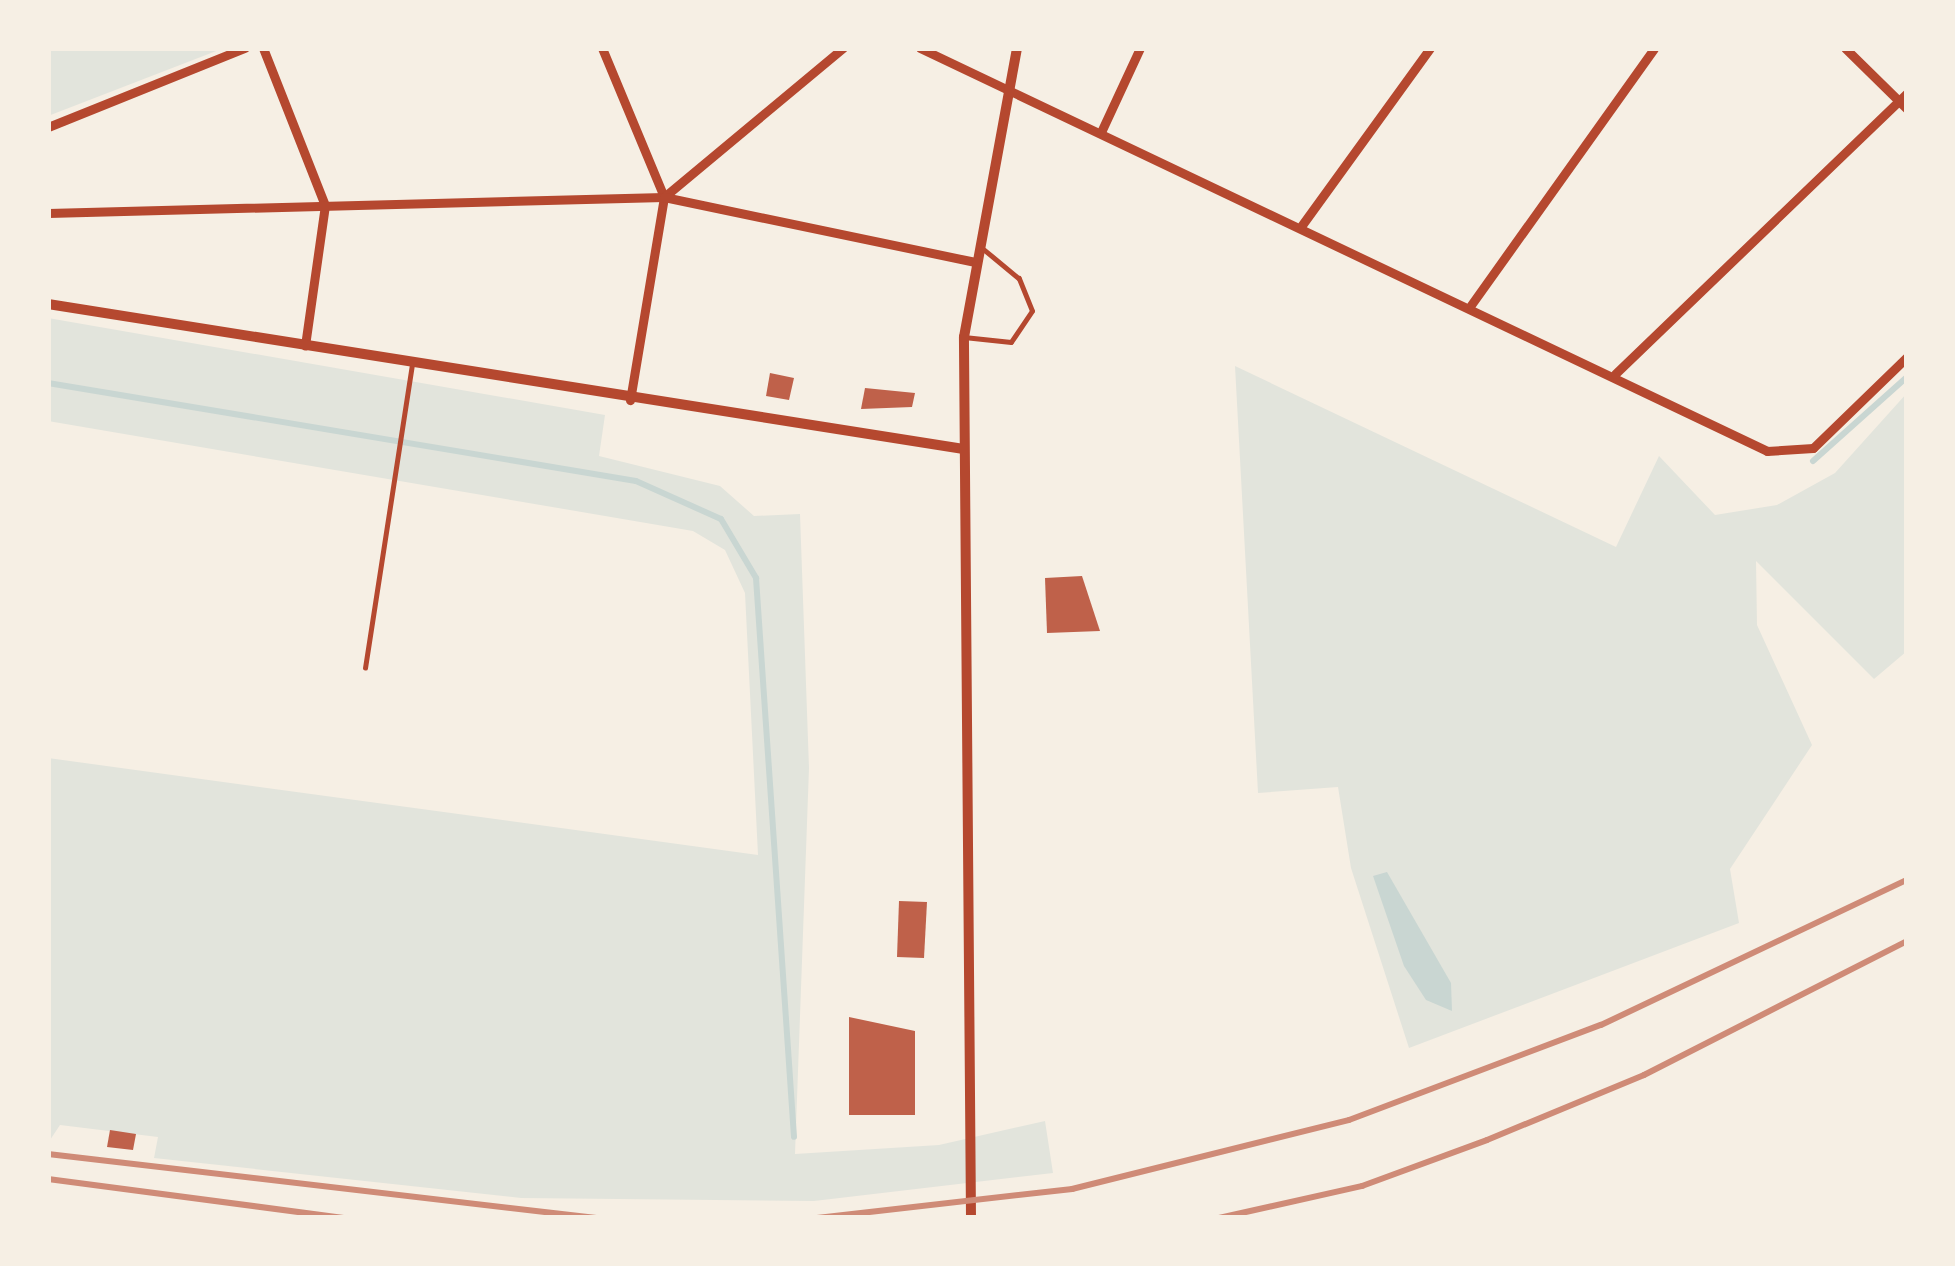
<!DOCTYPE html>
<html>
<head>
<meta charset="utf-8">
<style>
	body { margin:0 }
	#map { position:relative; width:1955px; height:1266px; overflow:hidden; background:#f6efe4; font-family:"Roboto Condensed",sans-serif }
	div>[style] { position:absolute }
	.green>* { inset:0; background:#e2e4dc }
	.water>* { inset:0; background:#c9d6d2 }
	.stream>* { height:6px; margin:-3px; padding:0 3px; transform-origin:3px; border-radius:3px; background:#c9d6d2 }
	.building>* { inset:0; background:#bf614a }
	.service>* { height:4.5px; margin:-2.25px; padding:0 2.25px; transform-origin:2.25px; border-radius:2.25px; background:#b5482f }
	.minor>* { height:9px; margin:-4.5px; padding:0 4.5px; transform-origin:4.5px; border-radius:4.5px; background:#b5482f }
	.tertiary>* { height:10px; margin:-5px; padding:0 5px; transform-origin:5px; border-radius:5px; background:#b5482f }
	.rail>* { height:6px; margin:-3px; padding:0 3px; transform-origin:3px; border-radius:3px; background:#cf8b77 }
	span { translate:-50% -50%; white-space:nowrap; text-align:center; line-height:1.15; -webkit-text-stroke:9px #f6efe4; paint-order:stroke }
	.frame { position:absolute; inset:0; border:51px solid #f6efe4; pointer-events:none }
</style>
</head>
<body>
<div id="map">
	<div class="green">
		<i style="clip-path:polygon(48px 48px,224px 48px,48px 116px)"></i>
		<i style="clip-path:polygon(48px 318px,605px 415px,599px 456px,720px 486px,754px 516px,800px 514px,809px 768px,795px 1154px,939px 1145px,1045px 1121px,1053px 1173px,814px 1201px,521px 1198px,154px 1158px,158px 1137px,60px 1125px,48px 1143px,48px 758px,758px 855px,745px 593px,725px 550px,693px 531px,48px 421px)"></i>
		<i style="clip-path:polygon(1235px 366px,1616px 547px,1659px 456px,1715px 515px,1777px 505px,1835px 473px,1907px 393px,1907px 651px,1874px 679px,1756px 561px,1757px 625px,1812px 745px,1730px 869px,1739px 923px,1409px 1048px,1351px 868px,1338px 787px,1258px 793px)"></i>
	</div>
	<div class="water">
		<i style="clip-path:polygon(1387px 872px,1451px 983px,1452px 1011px,1426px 1000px,1404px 966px,1373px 876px)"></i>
	</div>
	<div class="stream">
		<i style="left:48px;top:383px;width:596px;rotate:9.46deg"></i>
		<i style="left:636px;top:481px;width:93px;rotate:24.1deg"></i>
		<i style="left:721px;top:519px;width:69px;rotate:59.3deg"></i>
		<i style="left:756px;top:578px;width:560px;rotate:86.11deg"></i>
		<i style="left:1813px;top:461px;width:126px;rotate:-41.8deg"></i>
	</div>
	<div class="building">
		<i style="clip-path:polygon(770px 373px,794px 378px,789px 400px,766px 396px)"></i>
		<i style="clip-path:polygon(865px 388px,915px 393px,912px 407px,861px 409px)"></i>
		<i style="clip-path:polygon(1082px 576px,1100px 631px,1047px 633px,1045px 578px)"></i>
		<i style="clip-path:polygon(899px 901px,927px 902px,924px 958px,897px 957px)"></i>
		<i style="clip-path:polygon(849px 1017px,915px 1031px,915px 1115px,849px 1115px)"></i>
		<i style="clip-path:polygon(110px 1130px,136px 1134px,133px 1150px,107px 1147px)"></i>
	</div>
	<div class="service">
		<i style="left:964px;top:337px;width:47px;rotate:6.1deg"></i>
		<i style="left:1011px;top:342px;width:37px;rotate:-56deg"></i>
		<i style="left:1032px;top:311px;width:35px;rotate:-112deg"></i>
		<i style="left:1019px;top:279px;width:45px;rotate:-140.4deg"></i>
		<i style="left:365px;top:668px;width:308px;rotate:-81.2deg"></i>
	</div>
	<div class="minor">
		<i style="left:263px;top:48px;width:169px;rotate:68.5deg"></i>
		<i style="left:325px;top:205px;width:142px;rotate:98.1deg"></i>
		<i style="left:602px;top:48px;width:161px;rotate:67.4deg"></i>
		<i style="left:664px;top:197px;width:206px;rotate:99.5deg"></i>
		<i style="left:920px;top:48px;width:938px;rotate:25.44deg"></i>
		<i style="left:1767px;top:451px;width:46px;rotate:-3.7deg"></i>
		<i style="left:1813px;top:448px;width:131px;rotate:-44.1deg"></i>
		<i style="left:1845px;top:48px;width:87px;rotate:44.5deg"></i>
		<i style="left:48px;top:127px;width:212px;rotate:-21.9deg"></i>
		<i style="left:1101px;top:132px;width:93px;rotate:-65.1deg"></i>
		<i style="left:664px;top:197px;width:233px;rotate:-39.8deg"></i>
		<i style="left:48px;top:213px;width:616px;rotate:-1.49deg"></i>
		<i style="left:664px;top:197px;width:318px;rotate:11.8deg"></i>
		<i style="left:1302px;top:225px;width:218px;rotate:-54.1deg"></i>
		<i style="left:1471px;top:305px;width:315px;rotate:-54.5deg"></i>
		<i style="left:1615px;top:374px;width:405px;rotate:-43.9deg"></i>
	</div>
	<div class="tertiary">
		<i style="left:48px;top:304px;width:927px;rotate:9deg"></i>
		<i style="left:971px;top:1218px;width:881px;rotate:-90.46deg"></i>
		<i style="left:964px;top:337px;width:294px;rotate:-79.6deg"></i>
	</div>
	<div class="rail">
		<i style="left:48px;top:1154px;width:552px;rotate:6.66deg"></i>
		<i style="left:48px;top:1179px;width:300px;rotate:7.5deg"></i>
		<i style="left:817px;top:1218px;width:257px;rotate:-6.5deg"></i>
		<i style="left:1072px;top:1189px;width:285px;rotate:-14deg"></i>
		<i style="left:1349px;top:1120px;width:269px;rotate:-20.7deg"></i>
		<i style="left:1601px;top:1025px;width:339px;rotate:-25.4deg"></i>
		<i style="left:1219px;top:1218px;width:147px;rotate:-12.6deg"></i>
		<i style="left:1362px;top:1186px;width:133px;rotate:-20.2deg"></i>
		<i style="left:1487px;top:1140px;width:170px;rotate:-22.5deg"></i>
		<i style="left:1644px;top:1075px;width:295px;rotate:-27deg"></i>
	</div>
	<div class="frame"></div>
</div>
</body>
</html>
